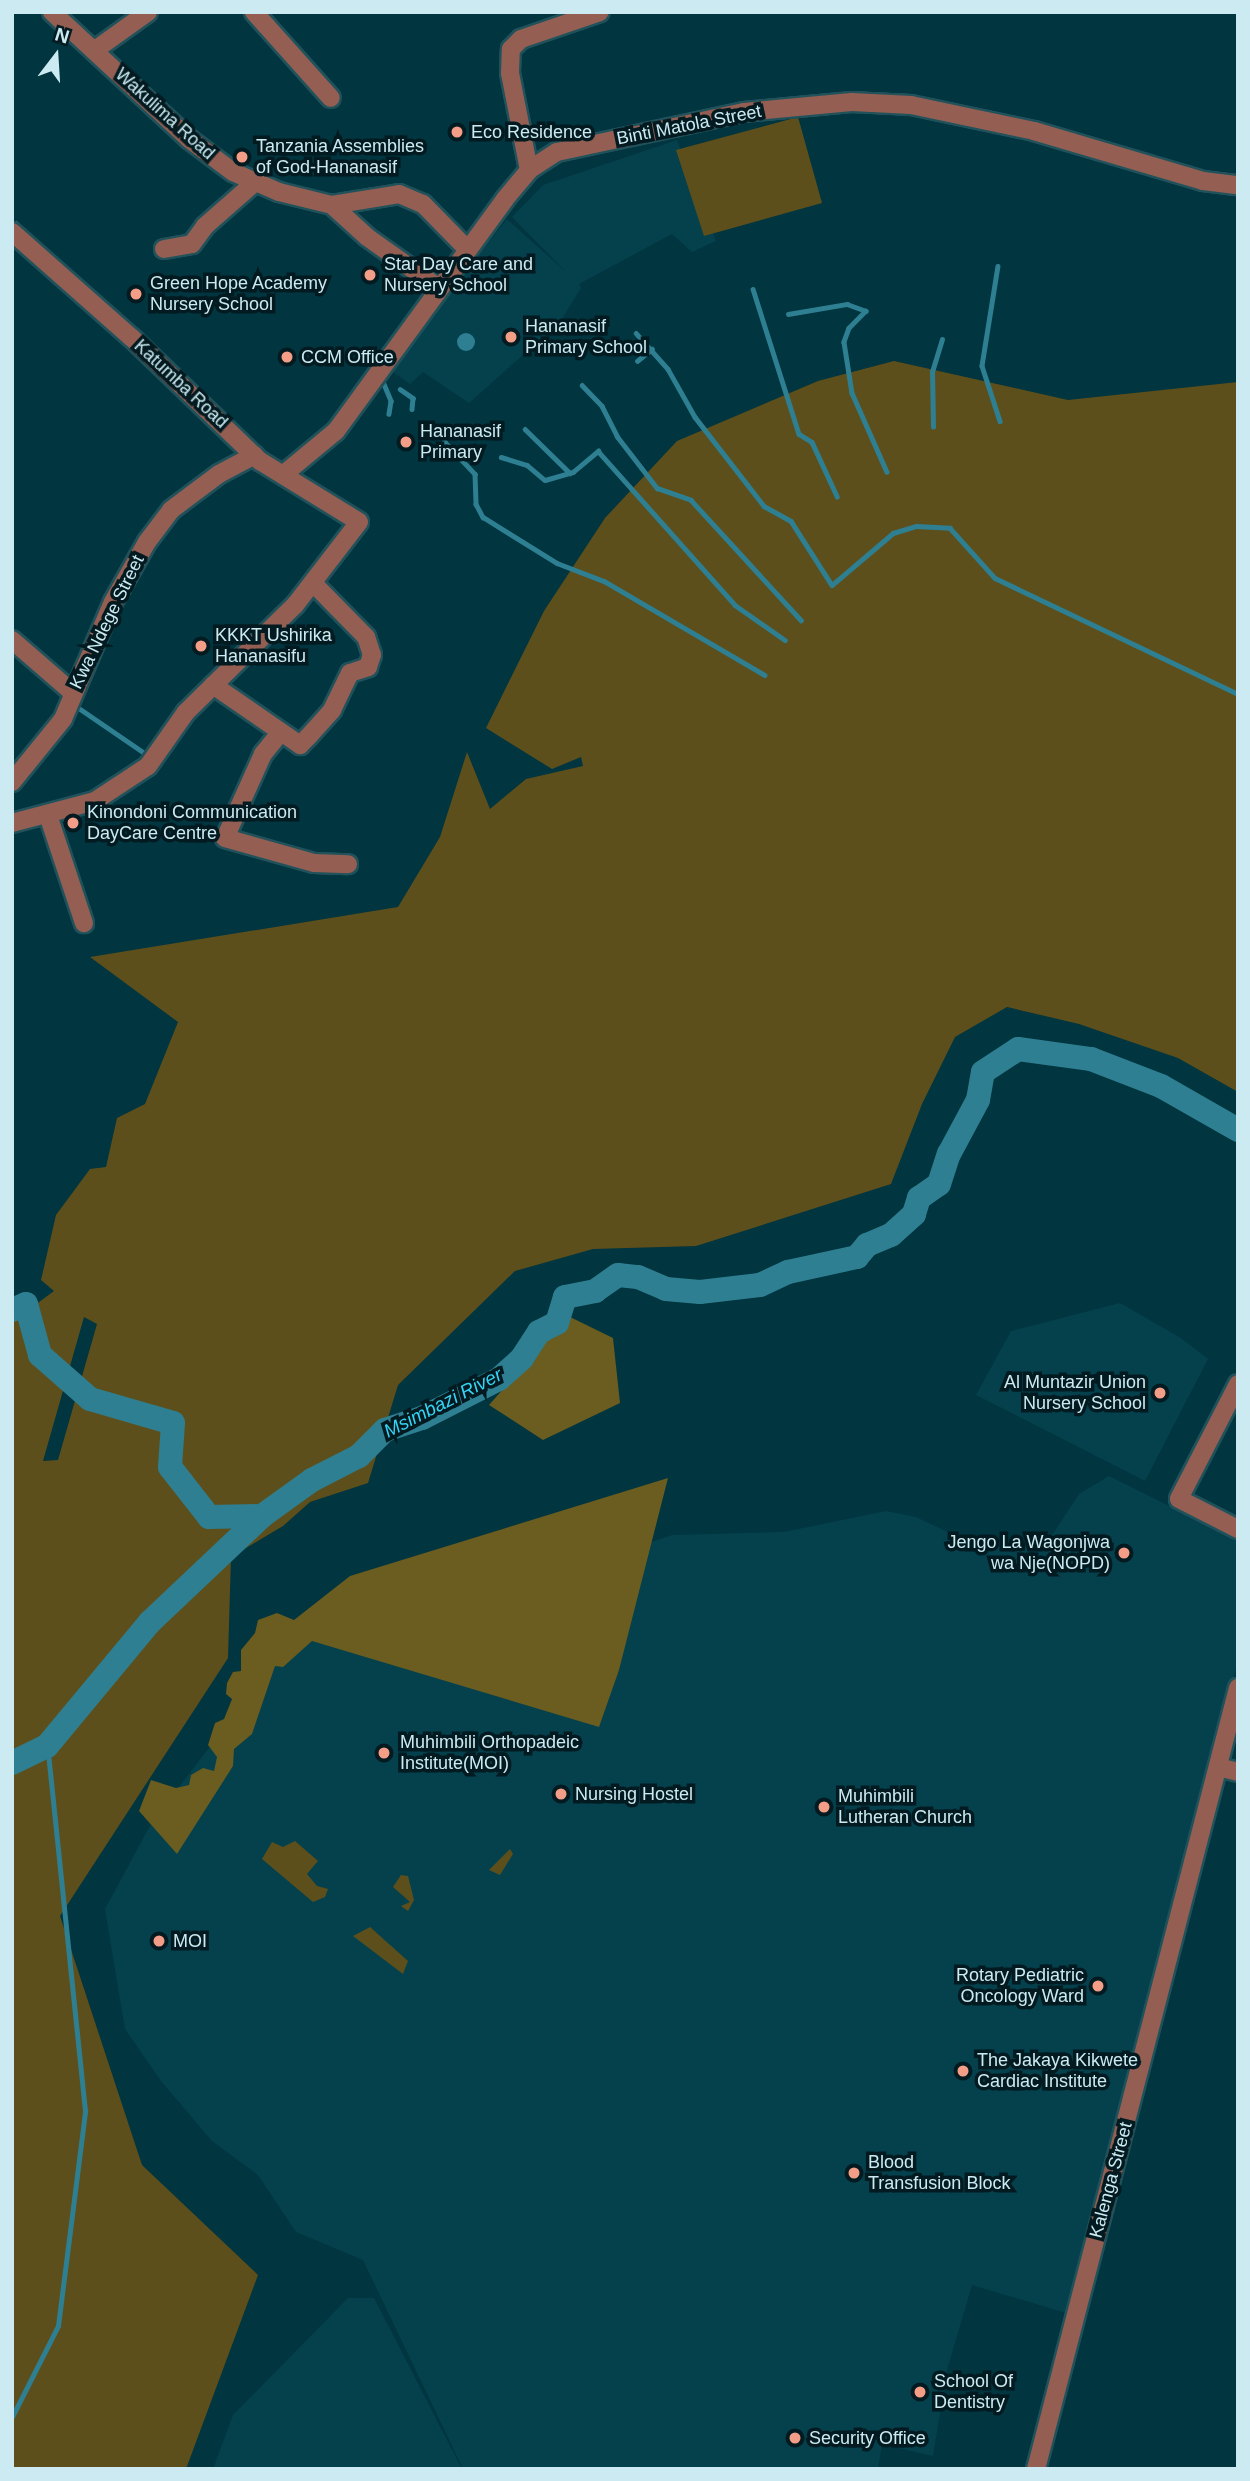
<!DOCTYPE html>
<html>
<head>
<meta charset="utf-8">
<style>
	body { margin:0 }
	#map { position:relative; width:1250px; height:2481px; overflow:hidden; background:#01353f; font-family:Helvetica,sans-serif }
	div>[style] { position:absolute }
	.built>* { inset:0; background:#04414d }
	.green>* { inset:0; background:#5d4f1b }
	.forest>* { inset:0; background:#6b5c1f }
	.water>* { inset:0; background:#2e7f91 }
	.round { border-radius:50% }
	.stream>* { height:4.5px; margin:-2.25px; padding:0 2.25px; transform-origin:2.25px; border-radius:2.25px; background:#2e7f91 }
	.river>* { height:24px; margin:-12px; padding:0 12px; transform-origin:12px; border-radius:12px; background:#2e7f91 }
	.roads { filter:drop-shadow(2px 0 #21525b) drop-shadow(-2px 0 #21525b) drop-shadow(0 2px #21525b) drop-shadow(0 -2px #21525b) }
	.minor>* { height:18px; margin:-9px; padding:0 9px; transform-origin:9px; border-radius:9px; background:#945f52 }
	.dots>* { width:19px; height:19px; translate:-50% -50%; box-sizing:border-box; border:4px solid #021a20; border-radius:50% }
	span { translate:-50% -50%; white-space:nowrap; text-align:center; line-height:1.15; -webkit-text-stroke:7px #021a20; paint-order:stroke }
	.street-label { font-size:18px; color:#cceaf1 }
	.poi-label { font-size:18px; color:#cceaf1 }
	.left { translate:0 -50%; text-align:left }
	.right { translate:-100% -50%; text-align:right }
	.water-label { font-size:19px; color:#34d4f4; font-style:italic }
	.frame { position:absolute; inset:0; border:14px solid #cceaf1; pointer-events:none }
	.north { position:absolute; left:21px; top:21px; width:70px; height:70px; -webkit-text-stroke:5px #021a20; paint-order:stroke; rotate:17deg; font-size:19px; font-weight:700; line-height:28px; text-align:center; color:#cceaf1 }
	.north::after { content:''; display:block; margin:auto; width:24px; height:32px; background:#cceaf1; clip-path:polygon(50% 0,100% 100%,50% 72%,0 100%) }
</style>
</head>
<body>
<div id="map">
	<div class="built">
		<i style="clip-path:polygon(677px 140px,716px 241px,692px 252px,672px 234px,579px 284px,581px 288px,560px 322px,469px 403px,423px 372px,410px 384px,389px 369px,507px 219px,567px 273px,512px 217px,543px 185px)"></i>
		<i style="clip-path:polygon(1120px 1303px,1181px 1338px,1208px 1359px,1145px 1481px,976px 1395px,1011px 1331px)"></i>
		<i style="clip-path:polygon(1109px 1476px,1238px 1540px,1238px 1660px,1214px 1765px,1173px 1895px,1134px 2063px,1066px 2313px,972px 2285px,947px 2370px,933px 2456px,882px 2444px,878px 2469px,463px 2469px,363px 2260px,296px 2232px,258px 2175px,212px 2141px,161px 2081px,125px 2029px,105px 1909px,152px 1822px,212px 1744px,271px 1652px,575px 1568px,672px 1535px,784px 1532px,886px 1511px,916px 1517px,954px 1535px,1034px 1548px,1051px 1537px,1079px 1494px)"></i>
		<i style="clip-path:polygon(348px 2298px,374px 2298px,462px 2469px,213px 2469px,233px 2415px)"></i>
	</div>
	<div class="green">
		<i style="clip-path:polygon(798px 117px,822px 203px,704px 236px,676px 150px)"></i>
		<i style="clip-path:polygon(evenodd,894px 361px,1068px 400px,1238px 382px,1238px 1092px,1178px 1058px,1079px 1024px,1007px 1007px,955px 1037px,922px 1104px,891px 1184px,696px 1246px,593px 1249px,515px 1271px,398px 1385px,368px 1483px,310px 1502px,283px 1526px,231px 1557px,228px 1658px,60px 1916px,142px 2165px,258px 2275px,186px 2469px,12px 2469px,12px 1322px,54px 1291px,41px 1280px,56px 1215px,90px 1169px,106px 1167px,117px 1118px,145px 1104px,178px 1022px,90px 957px,398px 907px,440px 837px,467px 752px,490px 809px,526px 779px,583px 766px,581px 757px,552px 769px,486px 728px,544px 611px,605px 518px,677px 441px,818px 381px,894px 361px,84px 1317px,97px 1324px,58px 1460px,43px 1461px,84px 1317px)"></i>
		<i style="clip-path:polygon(295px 1841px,318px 1861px,307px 1874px,317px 1886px,328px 1889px,325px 1897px,313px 1902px,262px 1859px,272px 1842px,283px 1847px)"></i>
		<i style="clip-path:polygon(510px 1849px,513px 1854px,500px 1875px,489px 1870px)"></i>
		<i style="clip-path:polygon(401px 1875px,408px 1876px,414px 1900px,408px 1911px,401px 1906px,410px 1902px,393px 1887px)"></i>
		<i style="clip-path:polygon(370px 1927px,408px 1961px,403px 1974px,353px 1936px)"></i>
	</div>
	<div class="forest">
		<i style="clip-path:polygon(568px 1316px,613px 1338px,620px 1403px,543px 1440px,489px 1405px)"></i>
		<i style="clip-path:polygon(668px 1478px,619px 1670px,599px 1727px,312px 1641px,283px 1667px,275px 1666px,252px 1734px,234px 1749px,233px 1766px,177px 1854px,139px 1811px,151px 1780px,176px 1788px,189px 1785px,191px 1775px,203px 1768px,214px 1771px,217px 1757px,208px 1745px,215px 1723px,224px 1719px,232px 1699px,226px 1694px,227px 1683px,233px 1672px,241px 1671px,241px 1650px,255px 1633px,258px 1620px,277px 1613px,294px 1620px,350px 1576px)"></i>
	</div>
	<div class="water">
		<i class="round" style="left:457px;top:333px;width:18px;height:18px"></i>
	</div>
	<div class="stream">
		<i style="left:16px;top:223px;width:17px;rotate:45deg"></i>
		<i style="left:998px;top:266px;width:101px;rotate:99.1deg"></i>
		<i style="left:982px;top:366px;width:58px;rotate:71.9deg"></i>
		<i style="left:753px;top:289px;width:152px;rotate:72.4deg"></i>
		<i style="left:799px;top:434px;width:15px;rotate:32deg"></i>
		<i style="left:812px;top:442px;width:60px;rotate:65.2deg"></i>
		<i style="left:788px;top:314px;width:60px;rotate:-9.6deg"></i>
		<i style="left:847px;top:304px;width:20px;rotate:20deg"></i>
		<i style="left:866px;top:311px;width:24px;rotate:135deg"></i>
		<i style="left:849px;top:328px;width:15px;rotate:110deg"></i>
		<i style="left:844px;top:342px;width:52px;rotate:81.1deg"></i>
		<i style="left:852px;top:393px;width:86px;rotate:66.1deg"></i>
		<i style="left:636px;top:333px;width:48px;rotate:48.4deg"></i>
		<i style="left:668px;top:369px;width:55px;rotate:60.6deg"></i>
		<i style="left:695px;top:417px;width:113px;rotate:52.2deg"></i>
		<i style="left:764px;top:506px;width:31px;rotate:29deg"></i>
		<i style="left:791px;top:521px;width:76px;rotate:57.4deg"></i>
		<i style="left:832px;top:585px;width:80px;rotate:-40.4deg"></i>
		<i style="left:893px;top:533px;width:24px;rotate:-17deg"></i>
		<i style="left:916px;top:526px;width:34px;rotate:3deg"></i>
		<i style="left:950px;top:528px;width:67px;rotate:48deg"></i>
		<i style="left:995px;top:578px;width:269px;rotate:25.5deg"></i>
		<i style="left:637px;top:361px;width:19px;rotate:-39deg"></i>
		<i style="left:381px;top:377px;width:26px;rotate:67deg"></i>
		<i style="left:391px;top:401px;width:13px;rotate:99deg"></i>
		<i style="left:582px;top:385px;width:29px;rotate:46deg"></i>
		<i style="left:602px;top:406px;width:34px;rotate:63deg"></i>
		<i style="left:617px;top:436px;width:66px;rotate:52.4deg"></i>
		<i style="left:657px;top:488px;width:36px;rotate:19deg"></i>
		<i style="left:691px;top:500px;width:163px;rotate:47.5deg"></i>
		<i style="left:400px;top:389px;width:16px;rotate:35deg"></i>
		<i style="left:413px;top:398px;width:11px;rotate:95deg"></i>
		<i style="left:933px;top:427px;width:55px;rotate:-91deg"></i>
		<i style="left:932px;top:372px;width:34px;rotate:-73deg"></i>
		<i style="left:440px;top:428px;width:15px;rotate:70deg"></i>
		<i style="left:445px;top:442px;width:44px;rotate:46.8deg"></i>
		<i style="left:475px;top:474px;width:30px;rotate:88deg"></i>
		<i style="left:476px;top:504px;width:15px;rotate:62deg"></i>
		<i style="left:483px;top:517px;width:87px;rotate:31.9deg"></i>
		<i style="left:557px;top:563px;width:50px;rotate:21deg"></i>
		<i style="left:604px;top:581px;width:186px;rotate:30.3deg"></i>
		<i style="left:525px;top:429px;width:63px;rotate:44.4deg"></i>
		<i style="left:501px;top:457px;width:27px;rotate:17deg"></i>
		<i style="left:527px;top:465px;width:23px;rotate:40deg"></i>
		<i style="left:545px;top:480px;width:29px;rotate:-16deg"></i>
		<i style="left:573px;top:472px;width:33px;rotate:-40deg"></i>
		<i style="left:598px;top:451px;width:206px;rotate:48.3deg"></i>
		<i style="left:735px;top:605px;width:61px;rotate:35deg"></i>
		<i style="left:73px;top:704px;width:92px;rotate:34.4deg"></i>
		<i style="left:12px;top:2417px;width:102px;rotate:-63.2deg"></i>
		<i style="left:58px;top:2326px;width:217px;rotate:-82.8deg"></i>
		<i style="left:85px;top:2111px;width:367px;rotate:-95.9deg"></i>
	</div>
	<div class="river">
		<i style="left:12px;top:1310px;width:15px;rotate:-23deg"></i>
		<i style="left:26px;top:1304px;width:53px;rotate:74.6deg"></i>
		<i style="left:40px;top:1355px;width:67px;rotate:41.3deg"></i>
		<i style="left:90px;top:1399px;width:86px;rotate:16.1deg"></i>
		<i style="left:173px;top:1423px;width:44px;rotate:93.9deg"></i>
		<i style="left:170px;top:1467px;width:63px;rotate:52deg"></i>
		<i style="left:209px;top:1517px;width:53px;rotate:-1.1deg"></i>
		<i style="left:12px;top:1763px;width:39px;rotate:-26deg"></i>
		<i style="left:47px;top:1746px;width:161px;rotate:-50.3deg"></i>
		<i style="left:150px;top:1622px;width:154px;rotate:-43.4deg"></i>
		<i style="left:262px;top:1516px;width:62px;rotate:-35.8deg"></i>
		<i style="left:312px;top:1480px;width:53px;rotate:-27.1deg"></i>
		<i style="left:359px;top:1456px;width:37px;rotate:-45deg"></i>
		<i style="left:385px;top:1430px;width:39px;rotate:-18deg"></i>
		<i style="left:422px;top:1418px;width:86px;rotate:-26.9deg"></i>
		<i style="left:499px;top:1379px;width:31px;rotate:-42deg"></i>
		<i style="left:522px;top:1358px;width:31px;rotate:-57deg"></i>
		<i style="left:539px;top:1332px;width:20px;rotate:-27deg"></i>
		<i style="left:557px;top:1323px;width:27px;rotate:-73deg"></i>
		<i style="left:565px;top:1297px;width:31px;rotate:-11deg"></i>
		<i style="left:595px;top:1291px;width:28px;rotate:-35deg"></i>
		<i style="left:618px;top:1275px;width:20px;rotate:6deg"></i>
		<i style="left:638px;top:1277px;width:30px;rotate:23deg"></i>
		<i style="left:666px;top:1289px;width:34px;rotate:5deg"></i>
		<i style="left:700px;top:1292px;width:60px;rotate:-6.7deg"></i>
		<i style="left:760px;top:1285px;width:31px;rotate:-25deg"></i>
		<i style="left:788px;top:1272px;width:71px;rotate:-12.3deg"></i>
		<i style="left:857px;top:1257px;width:16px;rotate:-50deg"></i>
		<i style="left:867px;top:1245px;width:26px;rotate:-23deg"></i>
		<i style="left:891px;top:1235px;width:31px;rotate:-42deg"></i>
		<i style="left:914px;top:1214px;width:17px;rotate:-73deg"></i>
		<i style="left:919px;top:1198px;width:24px;rotate:-35deg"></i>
		<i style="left:939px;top:1184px;width:32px;rotate:-72deg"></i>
		<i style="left:949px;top:1154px;width:61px;rotate:-61.8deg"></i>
		<i style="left:978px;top:1100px;width:28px;rotate:-80deg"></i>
		<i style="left:983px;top:1072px;width:42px;rotate:-33.3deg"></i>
		<i style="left:1018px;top:1049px;width:74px;rotate:7.8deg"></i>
		<i style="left:1091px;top:1059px;width:75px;rotate:21.1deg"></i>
		<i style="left:1161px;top:1086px;width:89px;rotate:29.7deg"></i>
	</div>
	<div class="roads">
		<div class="minor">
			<i style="left:52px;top:12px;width:187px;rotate:42.8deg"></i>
			<i style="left:189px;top:139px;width:55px;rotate:36.9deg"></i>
			<i style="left:233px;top:172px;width:50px;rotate:23.5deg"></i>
			<i style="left:279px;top:192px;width:55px;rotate:13.8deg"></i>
			<i style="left:332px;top:205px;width:68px;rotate:-9.3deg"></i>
			<i style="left:399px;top:194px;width:26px;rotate:23deg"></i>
			<i style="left:423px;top:204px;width:64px;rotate:45.6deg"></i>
			<i style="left:254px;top:12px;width:115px;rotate:48.2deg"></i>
			<i style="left:95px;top:50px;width:65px;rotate:-35.6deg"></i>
			<i style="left:529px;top:170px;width:99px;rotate:-101.1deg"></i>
			<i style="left:510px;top:73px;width:24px;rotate:-88deg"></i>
			<i style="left:511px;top:49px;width:14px;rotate:-45deg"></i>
			<i style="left:521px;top:39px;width:83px;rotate:-18.9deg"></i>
			<i style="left:332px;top:205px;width:47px;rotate:42.4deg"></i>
			<i style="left:367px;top:237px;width:88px;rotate:35.3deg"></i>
			<i style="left:12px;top:232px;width:160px;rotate:41.5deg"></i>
			<i style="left:132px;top:338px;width:178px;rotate:43.9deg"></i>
			<i style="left:260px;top:461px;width:116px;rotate:31.6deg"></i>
			<i style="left:359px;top:522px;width:105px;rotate:127.6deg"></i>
			<i style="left:295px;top:605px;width:153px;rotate:135.5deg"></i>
			<i style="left:186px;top:712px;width:66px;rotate:125.1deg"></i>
			<i style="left:148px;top:766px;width:64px;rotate:146.6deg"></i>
			<i style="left:95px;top:801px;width:86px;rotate:165.2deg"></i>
			<i style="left:164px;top:249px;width:28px;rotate:-10deg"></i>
			<i style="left:192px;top:244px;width:22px;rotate:-54deg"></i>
			<i style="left:205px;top:226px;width:65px;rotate:-41.3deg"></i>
			<i style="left:284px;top:474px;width:67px;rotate:-39.6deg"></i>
			<i style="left:336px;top:431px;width:287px;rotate:-53.9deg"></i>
			<i style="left:505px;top:199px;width:38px;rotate:-50deg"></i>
			<i style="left:529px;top:170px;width:33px;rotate:-33deg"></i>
			<i style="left:557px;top:152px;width:191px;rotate:-12.1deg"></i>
			<i style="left:744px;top:112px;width:108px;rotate:-5.3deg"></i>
			<i style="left:852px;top:102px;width:59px;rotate:2.9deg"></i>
			<i style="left:911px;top:105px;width:126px;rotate:11.9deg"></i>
			<i style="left:1034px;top:131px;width:176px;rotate:16.5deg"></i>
			<i style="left:1203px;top:181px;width:35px;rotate:7deg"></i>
			<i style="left:12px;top:640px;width:79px;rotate:40.9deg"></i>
			<i style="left:213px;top:685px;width:106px;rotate:34.6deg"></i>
			<i style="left:300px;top:745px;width:11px;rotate:-45deg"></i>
			<i style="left:308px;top:737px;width:36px;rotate:-48deg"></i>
			<i style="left:332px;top:710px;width:41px;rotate:-64.1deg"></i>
			<i style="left:350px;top:673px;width:19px;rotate:-18deg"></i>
			<i style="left:368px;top:667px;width:13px;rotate:-72deg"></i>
			<i style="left:372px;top:655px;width:19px;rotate:-108deg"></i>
			<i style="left:366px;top:637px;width:76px;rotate:-134.5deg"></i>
			<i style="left:280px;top:733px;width:27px;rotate:129deg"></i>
			<i style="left:263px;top:754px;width:92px;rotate:114.3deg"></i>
			<i style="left:225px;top:838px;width:92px;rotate:15.7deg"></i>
			<i style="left:314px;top:863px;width:34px;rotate:2deg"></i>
			<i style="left:12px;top:782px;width:81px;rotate:-51deg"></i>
			<i style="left:63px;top:719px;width:127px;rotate:-66.9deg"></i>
			<i style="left:113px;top:602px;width:69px;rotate:-60.5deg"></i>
			<i style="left:147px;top:542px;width:40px;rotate:-53deg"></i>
			<i style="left:171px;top:510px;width:60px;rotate:-36.9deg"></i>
			<i style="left:219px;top:474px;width:40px;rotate:-28deg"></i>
			<i style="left:48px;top:815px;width:114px;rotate:71.6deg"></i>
			<i style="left:1238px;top:1384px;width:129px;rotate:117.2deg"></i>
			<i style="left:1179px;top:1499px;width:66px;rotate:27deg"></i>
			<i style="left:1218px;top:1767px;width:21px;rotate:14deg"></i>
			<i style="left:1036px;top:2469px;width:807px;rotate:-75.5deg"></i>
		</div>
	</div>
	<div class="dots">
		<i style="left:457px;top:132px;background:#f49e88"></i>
		<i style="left:242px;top:157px;background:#f49e88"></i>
		<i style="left:370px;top:275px;background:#f49e88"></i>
		<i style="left:136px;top:294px;background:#f49e88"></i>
		<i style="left:511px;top:337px;background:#f49e88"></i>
		<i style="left:287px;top:357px;background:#f49e88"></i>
		<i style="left:406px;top:442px;background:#f49e88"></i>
		<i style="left:201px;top:646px;background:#f49e88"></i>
		<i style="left:73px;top:823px;background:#f49e88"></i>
		<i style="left:1160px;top:1393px;background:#f49e88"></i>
		<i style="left:1124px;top:1553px;background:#f49e88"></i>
		<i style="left:384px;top:1753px;background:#f49e88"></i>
		<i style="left:561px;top:1794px;background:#f49e88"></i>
		<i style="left:824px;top:1807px;background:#f49e88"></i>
		<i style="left:159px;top:1941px;background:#f49e88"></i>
		<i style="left:1098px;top:1986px;background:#f49e88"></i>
		<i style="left:963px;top:2071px;background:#f49e88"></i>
		<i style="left:854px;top:2173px;background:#f49e88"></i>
		<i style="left:920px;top:2392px;background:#f49e88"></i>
		<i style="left:795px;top:2438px;background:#f49e88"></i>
	</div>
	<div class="street-label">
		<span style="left:165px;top:114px;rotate:42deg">Wakulima Road</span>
		<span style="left:689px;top:125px;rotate:-11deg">Binti Matola Street</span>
		<span style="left:181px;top:384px;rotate:43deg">Katumba Road</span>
		<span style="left:107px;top:622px;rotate:-64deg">Kwa Ndege Street</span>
		<span style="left:1111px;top:2180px;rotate:-75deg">Kalenga Street</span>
	</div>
	<div class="poi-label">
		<span class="left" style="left:471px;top:132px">Eco Residence</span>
		<span class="left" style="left:256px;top:157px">Tanzania Assemblies<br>of God-Hananasif</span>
		<span class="left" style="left:384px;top:275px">Star Day Care and<br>Nursery School</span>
		<span class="left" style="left:150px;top:294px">Green Hope Academy<br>Nursery School</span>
		<span class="left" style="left:525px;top:337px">Hananasif<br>Primary School</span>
		<span class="left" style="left:301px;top:357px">CCM Office</span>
		<span class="left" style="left:420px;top:442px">Hananasif<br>Primary</span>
		<span class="left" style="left:215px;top:646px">KKKT Ushirika<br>Hananasifu</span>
		<span class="left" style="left:87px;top:823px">Kinondoni Communication<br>DayCare Centre</span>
		<span class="right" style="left:1146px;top:1393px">Al Muntazir Union<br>Nursery School</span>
		<span class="right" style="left:1110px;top:1553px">Jengo La Wagonjwa<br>wa Nje(NOPD)</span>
		<span class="left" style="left:400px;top:1753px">Muhimbili Orthopadeic<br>Institute(MOI)</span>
		<span class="left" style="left:575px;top:1794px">Nursing Hostel</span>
		<span class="left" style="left:838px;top:1807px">Muhimbili<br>Lutheran Church</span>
		<span class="left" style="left:173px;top:1941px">MOI</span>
		<span class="right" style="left:1084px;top:1986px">Rotary Pediatric<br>Oncology Ward</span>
		<span class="left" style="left:977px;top:2071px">The Jakaya Kikwete<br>Cardiac Institute</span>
		<span class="left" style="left:868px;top:2173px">Blood<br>Transfusion Block</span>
		<span class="left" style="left:934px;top:2392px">School Of<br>Dentistry</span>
		<span class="left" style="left:809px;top:2438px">Security Office</span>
	</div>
	<div class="water-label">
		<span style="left:443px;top:1403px;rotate:-27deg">Msimbazi River</span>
	</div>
	<div class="frame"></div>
	<div class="north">N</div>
</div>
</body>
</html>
